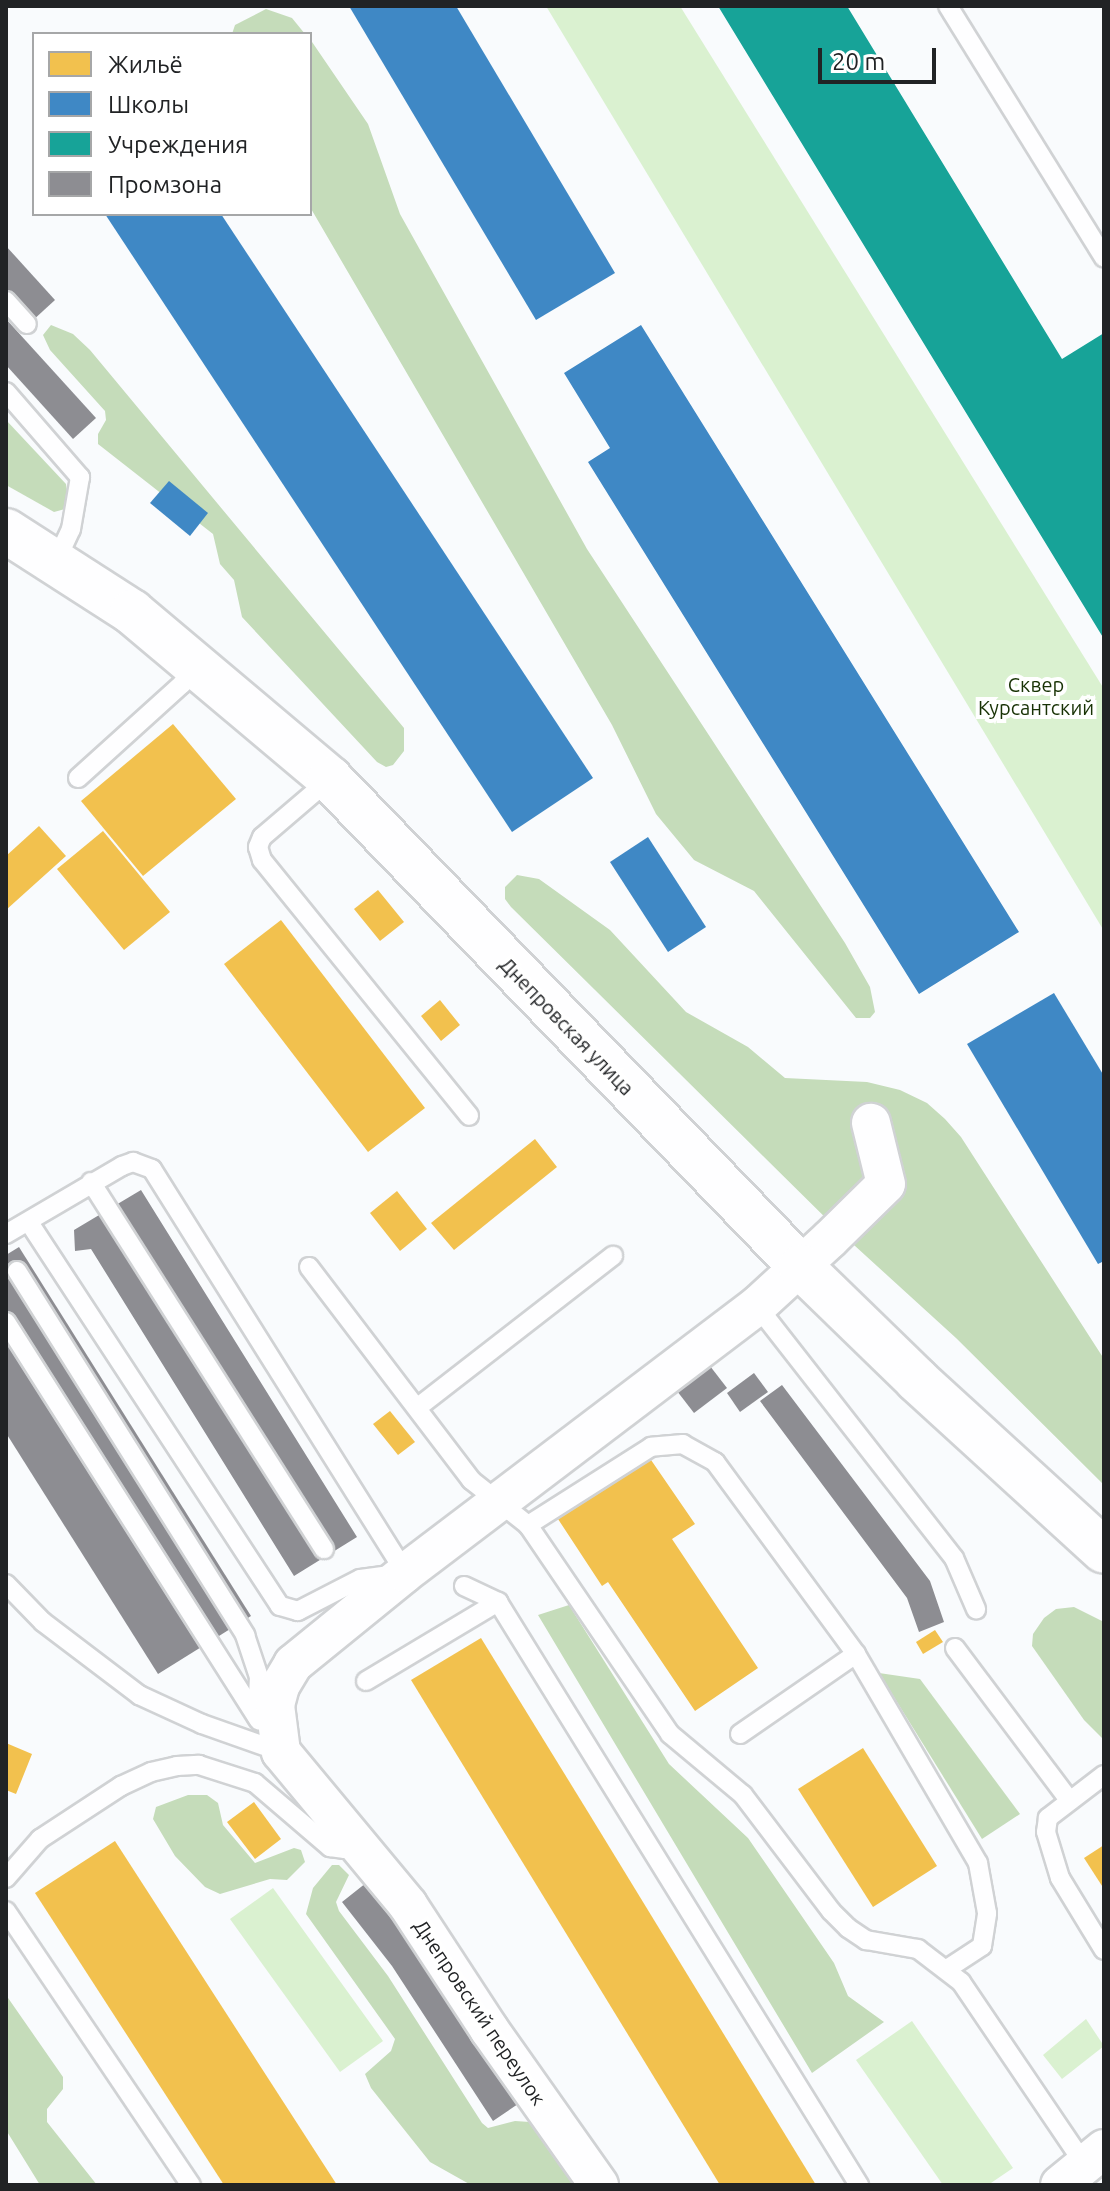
<!DOCTYPE html>
<html>
<head>
<meta charset="utf-8">
<style>
	body { margin:0 }
	#map { position:relative; width:1110px; height:2191px; overflow:hidden; background:#f9fbfd; font-family:Ubuntu,sans-serif }
	div>[style] { position:absolute }
	.green>* { inset:0; background:#daf1d0 }
	.forest>* { inset:0; background:#c5dcba }
	.homes>* { inset:0; background:#f2c14e }
	.schools>* { inset:0; background:#3f88c5 }
	.public>* { inset:0; background:#17a398 }
	.industry>* { inset:0; background:#8d8d92 }
	.roads { filter:drop-shadow(2px 0 #d0d2d4) drop-shadow(-2px 0 #d0d2d4) drop-shadow(0 2px #d0d2d4) drop-shadow(0 -2px #d0d2d4) }
	.lane>* { height:18px; margin:-9px; padding:0 9px; transform-origin:9px; border-radius:9px; background:#fefeff }
	.street>* { height:38px; margin:-19px; padding:0 19px; transform-origin:19px; border-radius:19px; background:#fefeff }
	.secondary>* { height:44px; margin:-22px; padding:0 22px; transform-origin:22px; border-radius:22px; background:#fefeff }
	span { translate:-50% -50%; white-space:nowrap; text-align:center; line-height:1.15; -webkit-text-stroke:8px #fff; paint-order:stroke }
	.park-label { font-size:20px; color:#183205 }
	.street-label { font-size:20px; color:#212325 }
	.frame { position:absolute; inset:0; border:8px solid #212325; pointer-events:none }
	.legend { position:absolute; left:32px; top:32px; width:280px; height:184px; box-sizing:border-box; background:#fff; border:2px solid #a6a7a8; margin:0; padding:10px 14px; list-style:none; font-size:24px; color:#212325 }
	.legend li { display:flex; align-items:center; gap:16px; height:40px }
	.legend b { width:40px; border:2px solid #a6a7a8 }
	.scale { position:absolute; left:818px; top:48px; width:118px; height:36px; box-sizing:border-box; border:4px solid #212325; border-top:0; padding-left:10px; font-size:24px; line-height:28px; white-space:nowrap; color:#212325; -webkit-text-stroke:6px #fff; paint-order:stroke }
</style>
</head>
<body>
<div id="map">
	<div class="green">
		<i style="clip-path:polygon(546px 6px,680px 6px,1104px 689px,1104px 931px)"></i>
		<i style="clip-path:polygon(273px 1888px,383px 2041px,340px 2072px,230px 1919px)"></i>
		<i style="clip-path:polygon(1086px 2019px,1104px 2046px,1062px 2079px,1043px 2055px)"></i>
		<i style="clip-path:polygon(912px 2021px,1013px 2168px,988px 2185px,943px 2185px,856px 2060px)"></i>
	</div>
	<div class="forest">
		<i style="clip-path:polygon(266px 9px,292px 18px,305px 34px,232px 34px,235px 25px)"></i>
		<i style="clip-path:polygon(310px 39px,368px 124px,400px 214px,587px 549px,845px 943px,870px 987px,875px 1012px,870px 1018px,856px 1018px,754px 891px,694px 860px,656px 814px,612px 725px,310px 207px)"></i>
		<i style="clip-path:polygon(51px 325px,73px 334px,90px 350px,404px 728px,404px 751px,393px 765px,386px 767px,377px 762px,242px 617px,234px 580px,220px 564px,213px 534px,98px 444px,98px 434px,106px 420px,105px 411px,50px 350px,43px 335px)"></i>
		<i style="clip-path:polygon(6px 420px,66px 484px,69px 504px,65px 509px,54px 512px,6px 485px)"></i>
		<i style="clip-path:polygon(517px 875px,539px 879px,610px 930px,686px 1012px,748px 1047px,785px 1078px,867px 1082px,900px 1090px,927px 1103px,945px 1119px,961px 1137px,1104px 1359px,1104px 1485px,956px 1338px,843px 1235px,511px 907px,505px 899px,505px 887px)"></i>
		<i style="clip-path:polygon(569px 1605px,669px 1764px,748px 1838px,834px 1963px,848px 1996px,884px 2022px,812px 2073px,538px 1615px)"></i>
		<i style="clip-path:polygon(1074px 1607px,1104px 1622px,1104px 1740px,1084px 1720px,1032px 1646px,1033px 1634px,1044px 1618px,1056px 1609px)"></i>
		<i style="clip-path:polygon(879px 1673px,920px 1679px,1020px 1814px,982px 1839px)"></i>
		<i style="clip-path:polygon(188px 1795px,207px 1795px,218px 1803px,223px 1825px,255px 1863px,294px 1848px,301px 1850px,305px 1862px,287px 1880px,270px 1879px,220px 1894px,205px 1887px,175px 1856px,153px 1819px,156px 1807px)"></i>
		<i style="clip-path:polygon(332px 1865px,339px 1865px,349px 1875px,336px 1902px,339px 1911px,388px 1976px,482px 2123px,488px 2128px,515px 2121px,530px 2122px,581px 2185px,471px 2185px,430px 2162px,371px 2088px,365px 2074px,391px 2051px,395px 2039px,306px 1914px,313px 1888px)"></i>
		<i style="clip-path:polygon(6px 1995px,63px 2077px,63px 2089px,47px 2109px,47px 2122px,97px 2185px,40px 2185px,6px 2130px)"></i>
	</div>
	<div class="homes">
		<i style="clip-path:polygon(173px 724px,236px 799px,143px 876px,81px 801px)"></i>
		<i style="clip-path:polygon(39px 826px,66px 856px,6px 910px,6px 856px)"></i>
		<i style="clip-path:polygon(103px 831px,170px 912px,124px 950px,57px 869px)"></i>
		<i style="clip-path:polygon(378px 890px,404px 922px,380px 941px,354px 909px)"></i>
		<i style="clip-path:polygon(281px 920px,425px 1108px,368px 1152px,224px 964px)"></i>
		<i style="clip-path:polygon(440px 1000px,460px 1025px,441px 1041px,421px 1016px)"></i>
		<i style="clip-path:polygon(535px 1139px,557px 1167px,454px 1250px,431px 1223px)"></i>
		<i style="clip-path:polygon(397px 1191px,427px 1229px,400px 1251px,370px 1213px)"></i>
		<i style="clip-path:polygon(390px 1411px,415px 1442px,398px 1455px,373px 1424px)"></i>
		<i style="clip-path:polygon(649px 1457px,695px 1524px,672px 1539px,758px 1668px,695px 1711px,608px 1582px,602px 1586px,558px 1519px)"></i>
		<i style="clip-path:polygon(935px 1630px,943px 1642px,923px 1654px,916px 1642px)"></i>
		<i style="clip-path:polygon(481px 1638px,588px 1812px,816px 2185px,720px 2185px,411px 1680px)"></i>
		<i style="clip-path:polygon(6px 1743px,32px 1754px,16px 1794px,6px 1790px)"></i>
		<i style="clip-path:polygon(863px 1748px,937px 1866px,873px 1907px,798px 1789px)"></i>
		<i style="clip-path:polygon(254px 1802px,281px 1839px,255px 1859px,227px 1822px)"></i>
		<i style="clip-path:polygon(115px 1841px,337px 2185px,224px 2185px,35px 1893px)"></i>
		<i style="clip-path:polygon(1104px 1845px,1104px 1889px,1084px 1858px)"></i>
	</div>
	<div class="schools">
		<i style="clip-path:polygon(349px 6px,456px 6px,615px 273px,536px 320px)"></i>
		<i style="clip-path:polygon(105px 214px,221px 214px,593px 778px,512px 832px)"></i>
		<i style="clip-path:polygon(641px 325px,1019px 932px,919px 994px,588px 462px,610px 448px,564px 373px)"></i>
		<i style="clip-path:polygon(169px 481px,208px 513px,190px 536px,150px 503px)"></i>
		<i style="clip-path:polygon(648px 837px,706px 927px,668px 952px,610px 862px)"></i>
		<i style="clip-path:polygon(1054px 993px,1104px 1076px,1104px 1261px,1098px 1264px,967px 1044px)"></i>
	</div>
	<div class="public">
		<i style="clip-path:polygon(718px 6px,847px 6px,1062px 359px,1104px 333px,1104px 639px)"></i>
	</div>
	<div class="industry">
		<i style="clip-path:polygon(6px 246px,55px 300px,31px 322px,6px 295px)"></i>
		<i style="clip-path:polygon(6px 319px,96px 418px,73px 439px,6px 365px)"></i>
		<i style="clip-path:polygon(141px 1190px,357px 1537px,294px 1576px,91px 1249px,75px 1251px,74px 1230px)"></i>
		<i style="clip-path:polygon(19px 1247px,251px 1616px,158px 1674px,6px 1433px,6px 1255px)"></i>
		<i style="clip-path:polygon(710px 1366px,727px 1388px,694px 1413px,677px 1391px)"></i>
		<i style="clip-path:polygon(754px 1373px,768px 1392px,740px 1412px,727px 1393px)"></i>
		<i style="clip-path:polygon(782px 1385px,930px 1581px,944px 1622px,919px 1632px,907px 1598px,760px 1401px)"></i>
		<i style="clip-path:polygon(366px 1883px,419px 1951px,518px 2104px,493px 2121px,392px 1966px,342px 1902px)"></i>
	</div>
	<div class="roads">
		<div class="lane">
			<i style="left:948px;top:6px;width:296px;rotate:58.2deg"></i>
			<i style="left:6px;top:301px;width:31px;rotate:48deg"></i>
			<i style="left:6px;top:392px;width:113px;rotate:49deg"></i>
			<i style="left:80px;top:477px;width:53px;rotate:99.8deg"></i>
			<i style="left:71px;top:529px;width:35px;rotate:115deg"></i>
			<i style="left:78px;top:778px;width:140px;rotate:-42.1deg"></i>
			<i style="left:182px;top:684px;width:22px;rotate:-51deg"></i>
			<i style="left:330px;top:779px;width:89px;rotate:139.5deg"></i>
			<i style="left:262px;top:837px;width:11px;rotate:112deg"></i>
			<i style="left:258px;top:847px;width:14px;rotate:73deg"></i>
			<i style="left:262px;top:860px;width:329px;rotate:51deg"></i>
			<i style="left:91px;top:1182px;width:435px;rotate:57.6deg"></i>
			<i style="left:6px;top:1234px;width:134px;rotate:-30.4deg"></i>
			<i style="left:122px;top:1166px;width:12px;rotate:-20deg"></i>
			<i style="left:133px;top:1162px;width:20px;rotate:20deg"></i>
			<i style="left:152px;top:1169px;width:477px;rotate:57.9deg"></i>
			<i style="left:405px;top:1573px;width:45px;rotate:172.4deg"></i>
			<i style="left:360px;top:1579px;width:70px;rotate:152.7deg"></i>
			<i style="left:298px;top:1611px;width:19px;rotate:-164deg"></i>
			<i style="left:280px;top:1606px;width:459px;rotate:-123.2deg"></i>
			<i style="left:309px;top:1267px;width:268px;rotate:52.7deg"></i>
			<i style="left:471px;top:1480px;width:73px;rotate:38.3deg"></i>
			<i style="left:17px;top:1271px;width:430px;rotate:57.9deg"></i>
			<i style="left:245px;top:1635px;width:44px;rotate:71.6deg"></i>
			<i style="left:259px;top:1677px;width:40px;rotate:92.9deg"></i>
			<i style="left:757px;top:1306px;width:320px;rotate:52deg"></i>
			<i style="left:954px;top:1558px;width:56px;rotate:66.7deg"></i>
			<i style="left:6px;top:1322px;width:472px;rotate:57.6deg"></i>
			<i style="left:418px;top:1407px;width:247px;rotate:-37.8deg"></i>
			<i style="left:6px;top:1584px;width:53px;rotate:45.8deg"></i>
			<i style="left:43px;top:1622px;width:121px;rotate:37.2deg"></i>
			<i style="left:139px;top:1695px;width:69px;rotate:24.7deg"></i>
			<i style="left:202px;top:1724px;width:84px;rotate:19.5deg"></i>
			<i style="left:464px;top:1586px;width:38px;rotate:25deg"></i>
			<i style="left:498px;top:1602px;width:686px;rotate:58.23deg"></i>
			<i style="left:955px;top:1648px;width:191px;rotate:53.1deg"></i>
			<i style="left:366px;top:1681px;width:154px;rotate:-30.9deg"></i>
			<i style="left:740px;top:1734px;width:141px;rotate:-34.6deg"></i>
			<i style="left:1104px;top:1775px;width:71px;rotate:142.5deg"></i>
			<i style="left:1048px;top:1818px;width:14px;rotate:98deg"></i>
			<i style="left:1046px;top:1832px;width:48px;rotate:73.1deg"></i>
			<i style="left:1060px;top:1878px;width:84px;rotate:58.6deg"></i>
			<i style="left:6px;top:1878px;width:52px;rotate:-48.9deg"></i>
			<i style="left:40px;top:1839px;width:97px;rotate:-33.2deg"></i>
			<i style="left:121px;top:1786px;width:33px;rotate:-25deg"></i>
			<i style="left:151px;top:1772px;width:27px;rotate:-13deg"></i>
			<i style="left:177px;top:1766px;width:22px;rotate:-3deg"></i>
			<i style="left:199px;top:1765px;width:59px;rotate:17.8deg"></i>
			<i style="left:255px;top:1783px;width:99px;rotate:40.5deg"></i>
			<i style="left:330px;top:1847px;width:15px;rotate:8deg"></i>
			<i style="left:345px;top:1849px;width:13px;rotate:-29deg"></i>
			<i style="left:6px;top:1911px;width:331px;rotate:56deg"></i>
			<i style="left:947px;top:1969px;width:42px;rotate:-33.3deg"></i>
			<i style="left:982px;top:1946px;width:33px;rotate:-81deg"></i>
			<i style="left:987px;top:1913px;width:51px;rotate:-100.2deg"></i>
			<i style="left:978px;top:1863px;width:242px;rotate:-120.3deg"></i>
			<i style="left:856px;top:1654px;width:238px;rotate:-126.3deg"></i>
			<i style="left:715px;top:1462px;width:37px;rotate:-151deg"></i>
			<i style="left:683px;top:1444px;width:32px;rotate:175deg"></i>
			<i style="left:651px;top:1447px;width:146px;rotate:147.6deg"></i>
			<i style="left:528px;top:1525px;width:253px;rotate:55.8deg"></i>
			<i style="left:670px;top:1734px;width:95px;rotate:39.9deg"></i>
			<i style="left:743px;top:1795px;width:146px;rotate:52.8deg"></i>
			<i style="left:831px;top:1911px;width:24px;rotate:45deg"></i>
			<i style="left:848px;top:1928px;width:22px;rotate:34deg"></i>
			<i style="left:866px;top:1940px;width:53px;rotate:9.8deg"></i>
			<i style="left:918px;top:1949px;width:54px;rotate:37.5deg"></i>
			<i style="left:961px;top:1982px;width:221px;rotate:55.9deg"></i>
		</div>
		<div class="street">
			<i style="left:599px;top:2185px;width:191px;rotate:-125.2deg"></i>
			<i style="left:489px;top:2029px;width:148px;rotate:-123.2deg"></i>
			<i style="left:408px;top:1905px;width:199px;rotate:-129.7deg"></i>
			<i style="left:281px;top:1752px;width:47px;rotate:-97.3deg"></i>
			<i style="left:275px;top:1705px;width:20px;rotate:-75deg"></i>
			<i style="left:280px;top:1686px;width:26px;rotate:-59deg"></i>
			<i style="left:293px;top:1664px;width:144px;rotate:-39.1deg"></i>
			<i style="left:405px;top:1573px;width:442px;rotate:-37.2deg"></i>
			<i style="left:757px;top:1306px;width:99px;rotate:-42.5deg"></i>
			<i style="left:830px;top:1239px;width:78px;rotate:-44.5deg"></i>
			<i style="left:886px;top:1184px;width:63px;rotate:-103.8deg"></i>
			<i style="left:1060px;top:2185px;width:57px;rotate:-39.3deg"></i>
		</div>
		<div class="secondary">
			<i style="left:6px;top:531px;width:150px;rotate:32.7deg"></i>
			<i style="left:132px;top:612px;width:259px;rotate:40.1deg"></i>
			<i style="left:330px;top:779px;width:678px;rotate:46.02deg"></i>
			<i style="left:801px;top:1267px;width:162px;rotate:44.2deg"></i>
			<i style="left:917px;top:1380px;width:253px;rotate:42.4deg"></i>
		</div>
	</div>
	<div class="park-label">
		<span style="left:1036px;top:696px">Сквер<br>Курсантский</span>
	</div>
	<div class="street-label">
		<span style="left:567px;top:1026px;rotate:46deg">Днепровская улица</span>
		<span style="left:480px;top:2012px;rotate:56deg">Днепровский переулок</span>
	</div>
	<div class="frame"></div>
	<ul class="legend">
	<li><b style="height:22px;background:#f2c14e"></b>Жильё</li>
	<li><b style="height:22px;background:#3f88c5"></b>Школы</li>
	<li><b style="height:22px;background:#17a398"></b>Учреждения</li>
	<li><b style="height:22px;background:#8d8d92"></b>Промзона</li>
	</ul>
	<div class="scale">20 m</div>
</div>
</body>
</html>
